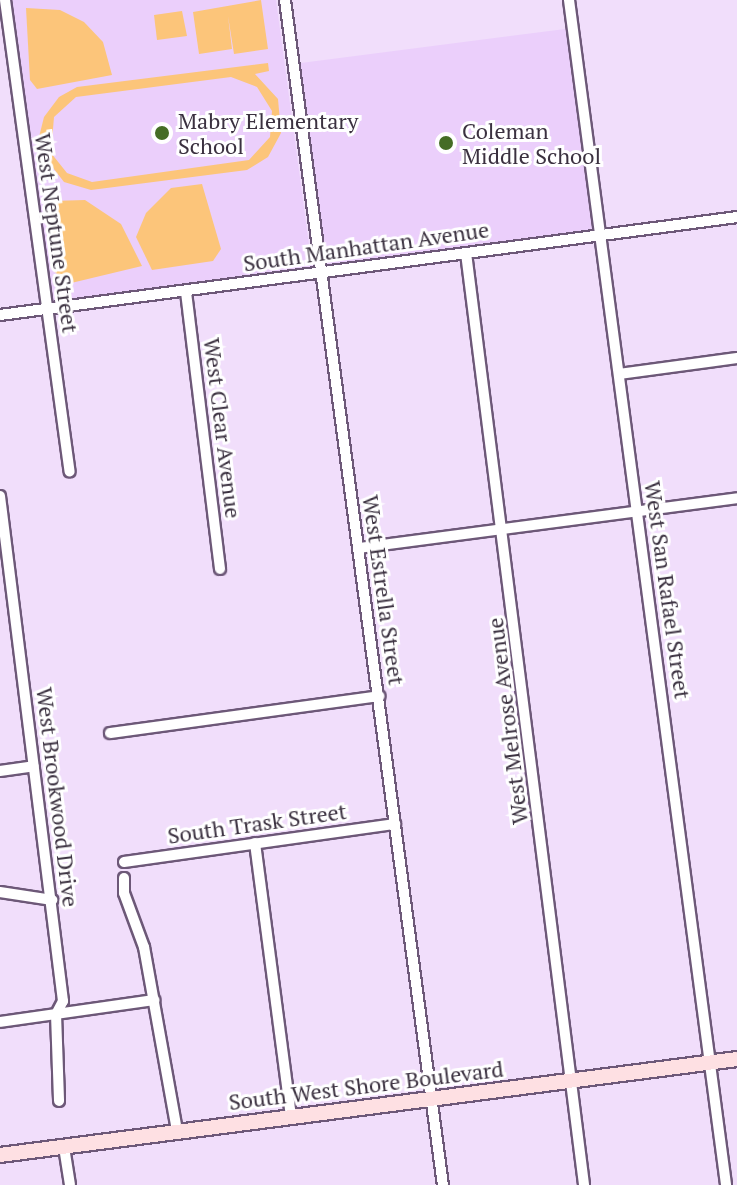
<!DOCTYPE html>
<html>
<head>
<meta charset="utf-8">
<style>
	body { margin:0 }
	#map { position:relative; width:737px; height:1185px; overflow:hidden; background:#f1defb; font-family:"PT Serif",serif }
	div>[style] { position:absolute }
	.built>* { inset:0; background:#ebcffb }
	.green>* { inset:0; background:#fcc57a }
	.roads { filter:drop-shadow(2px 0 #6d5878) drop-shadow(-2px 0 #6d5878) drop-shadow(0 2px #6d5878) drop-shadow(0 -2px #6d5878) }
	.street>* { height:10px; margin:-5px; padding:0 5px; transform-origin:5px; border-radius:5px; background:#fff }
	.secondary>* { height:14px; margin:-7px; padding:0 7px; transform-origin:7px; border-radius:7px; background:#fee0e3 }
	.dots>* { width:22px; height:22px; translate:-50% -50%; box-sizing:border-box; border:4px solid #fff; border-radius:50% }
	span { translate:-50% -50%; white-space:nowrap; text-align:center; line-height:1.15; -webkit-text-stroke:6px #fff; paint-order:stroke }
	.poi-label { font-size:22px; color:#3b3140 }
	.left { translate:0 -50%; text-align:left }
	.street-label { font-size:22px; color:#3b3140 }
</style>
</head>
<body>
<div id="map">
	<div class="built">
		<i style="clip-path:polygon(12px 0,276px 0,312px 267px,52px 306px)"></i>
		<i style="clip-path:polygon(573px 28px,600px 236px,320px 271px,293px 64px)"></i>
	</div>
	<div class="green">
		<i style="clip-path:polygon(261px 0,268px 49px,234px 54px,228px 16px,232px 49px,199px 54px,193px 12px)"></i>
		<i style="clip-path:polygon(26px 8px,60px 10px,84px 22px,103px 42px,112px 75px,37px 89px,30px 80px)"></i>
		<i style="clip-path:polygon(182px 11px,187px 36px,157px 40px,154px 15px)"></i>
		<i style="clip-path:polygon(evenodd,268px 63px,269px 71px,255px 74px,278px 99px,281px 133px,268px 157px,247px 170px,91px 190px,64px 182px,43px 155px,39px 137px,44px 117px,59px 97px,77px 87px,268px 63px,231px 77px,257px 87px,272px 111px,270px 137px,249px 160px,92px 182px,67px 173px,51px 153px,54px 117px,76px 97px,231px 77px)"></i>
		<i style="clip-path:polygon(202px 184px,221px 249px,213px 261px,152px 270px,136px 237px,146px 213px,171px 188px)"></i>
		<i style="clip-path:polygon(85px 200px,121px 224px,142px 266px,67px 284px,54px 271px,52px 201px)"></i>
	</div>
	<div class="roads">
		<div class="street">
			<i style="left:5px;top:0;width:476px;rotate:82.2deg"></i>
			<i style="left:285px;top:0;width:1195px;rotate:82.41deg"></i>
			<i style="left:569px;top:0;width:1195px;rotate:82.45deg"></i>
			<i style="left:466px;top:253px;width:939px;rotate:82.78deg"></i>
			<i style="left:186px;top:292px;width:279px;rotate:83deg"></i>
			<i style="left:0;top:315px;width:743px;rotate:-7.57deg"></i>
			<i style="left:619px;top:374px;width:119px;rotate:-7.7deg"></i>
			<i style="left:0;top:496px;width:509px;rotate:82.89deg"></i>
			<i style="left:63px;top:1001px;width:15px;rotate:118deg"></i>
			<i style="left:56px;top:1014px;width:87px;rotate:88deg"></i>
			<i style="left:359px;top:548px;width:381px;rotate:-7.5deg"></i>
			<i style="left:110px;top:733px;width:272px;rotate:-7.8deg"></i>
			<i style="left:0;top:771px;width:34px;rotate:-8deg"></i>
			<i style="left:255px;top:843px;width:277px;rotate:82.5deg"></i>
			<i style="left:124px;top:862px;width:274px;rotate:-8deg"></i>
			<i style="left:124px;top:878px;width:15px;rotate:90deg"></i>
			<i style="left:124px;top:893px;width:58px;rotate:69.7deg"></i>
			<i style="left:144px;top:947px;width:187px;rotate:79.8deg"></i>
			<i style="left:0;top:892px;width:53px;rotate:8.7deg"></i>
			<i style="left:0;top:1022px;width:156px;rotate:-8.1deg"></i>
			<i style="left:64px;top:1147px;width:38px;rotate:81deg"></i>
		</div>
		<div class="secondary">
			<i style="left:0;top:1155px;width:743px;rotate:-7.42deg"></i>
		</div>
	</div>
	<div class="dots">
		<i style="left:162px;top:133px;background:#456c26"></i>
		<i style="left:446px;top:143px;background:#456c26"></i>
	</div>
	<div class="poi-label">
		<span class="left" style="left:178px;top:133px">Mabry Elementary<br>School</span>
		<span class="left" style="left:462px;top:143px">Coleman<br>Middle School</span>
	</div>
	<div class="street-label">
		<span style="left:57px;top:233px;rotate:82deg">West Neptune Street</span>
		<span style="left:366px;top:246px;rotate:-8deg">South Manhattan Avenue</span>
		<span style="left:223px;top:428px;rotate:83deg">West Clear Avenue</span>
		<span style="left:384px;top:590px;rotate:82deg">West Estrella Street</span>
		<span style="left:668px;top:590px;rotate:82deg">West San Rafael Street</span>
		<span style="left:507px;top:721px;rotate:-97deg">West Melrose Avenue</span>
		<span style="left:58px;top:797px;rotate:83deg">West Brookwood Drive</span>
		<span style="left:257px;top:823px;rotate:-8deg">South Trask Street</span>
		<span style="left:366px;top:1085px;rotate:-7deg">South West Shore Boulevard</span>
	</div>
</div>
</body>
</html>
